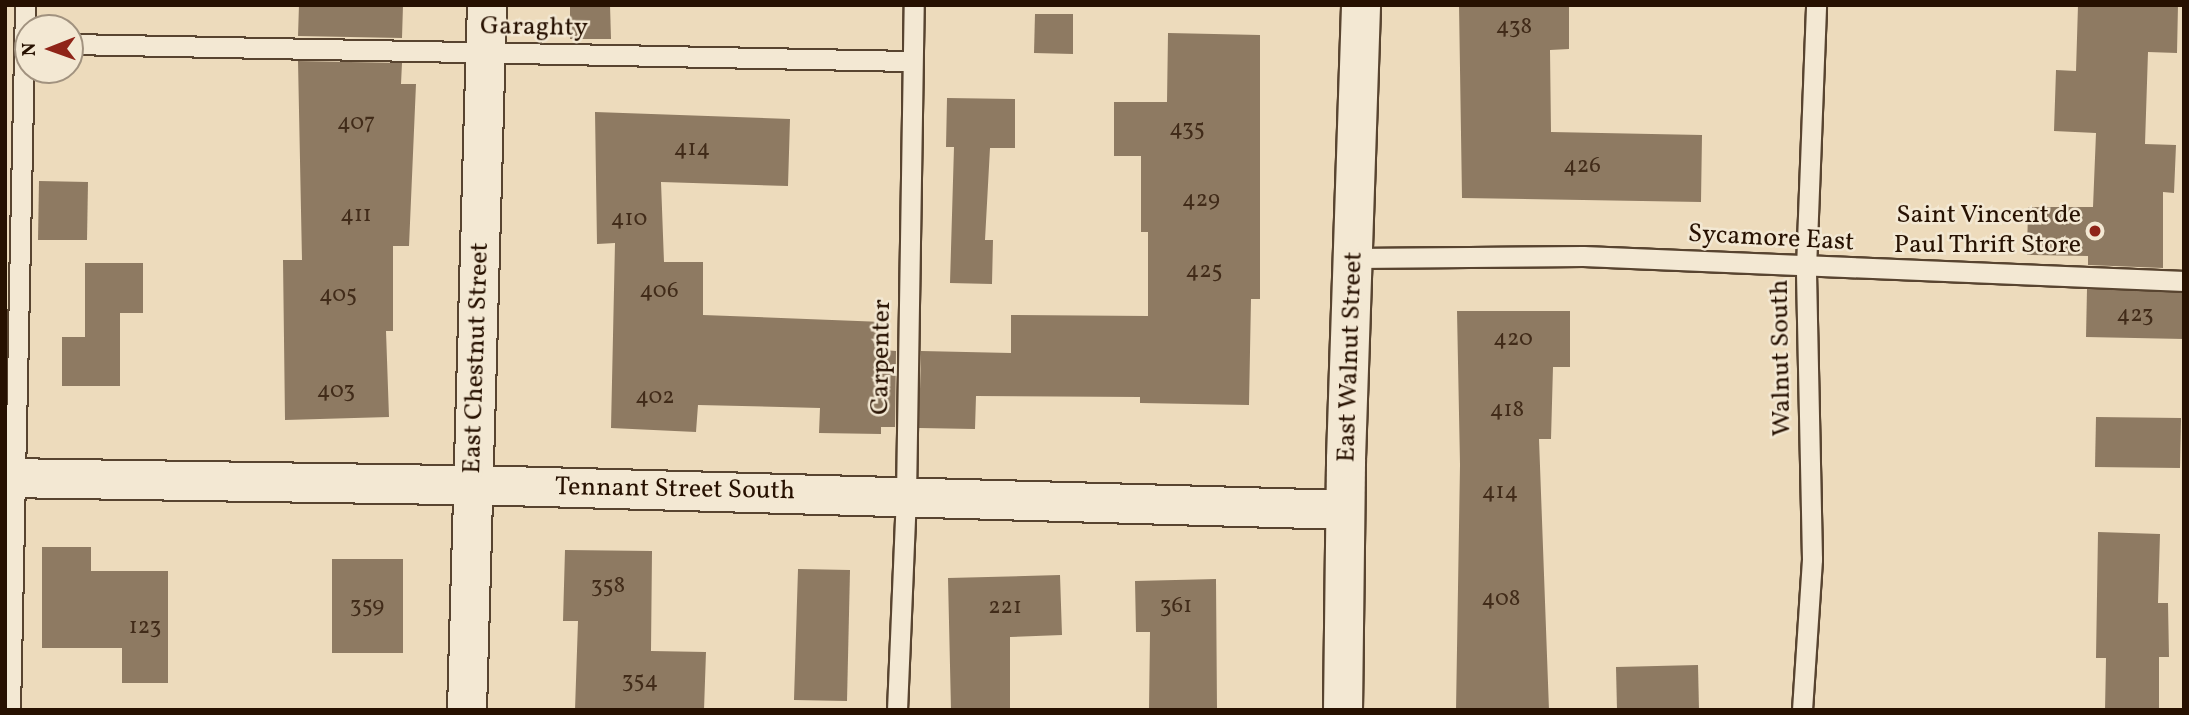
<!DOCTYPE html>
<html>
<head>
<meta charset="utf-8">
<style>
	body { margin:0 }
	#map { position:relative; width:2189px; height:715px; overflow:hidden; background:#eddbbc; font-family:Vollkorn,serif }
	div>[style] { position:absolute }
	.building>* { inset:0; background:#8e7a62 }
	.roads { filter:drop-shadow(2px 0 #584430) drop-shadow(-2px 0 #584430) drop-shadow(0 2px #584430) drop-shadow(0 -2px #584430) }
	.service>* { height:19px; margin:-9.5px; padding:0 9.5px; transform-origin:9.5px; border-radius:9.5px; background:#f3e8d3 }
	.minor>* { height:38px; margin:-19px; padding:0 19px; transform-origin:19px; border-radius:19px; background:#f3e8d3 }
	.tertiary>* { height:38px; margin:-19px; padding:0 19px; transform-origin:19px; border-radius:19px; background:#f3e8d3 }
	.dots>* { width:19px; height:19px; translate:-50% -50%; box-sizing:border-box; border:4px solid #f3e8d3; border-radius:50% }
	span { translate:-50% -50%; white-space:nowrap; text-align:center; line-height:1.15; -webkit-text-stroke:5px #f3e8d3; paint-order:stroke }
	.number-label { font-size:23px; color:#412b19 }
	.number-label span { -webkit-text-stroke-width:0 }
	.street-label { font-size:26px; color:#271101 }
	.poi-label { font-size:26px; color:#271101 }
	.right { translate:-100% -50%; text-align:right }
	.frame { position:absolute; inset:0; border:7px solid #271101; pointer-events:none }
	.north { position:absolute; left:14px; top:14px; width:70px; height:70px; box-sizing:border-box; background:#f3e8d3; border:2px solid #a1927f; border-radius:50%; rotate:269deg; font-size:19px; font-weight:700; line-height:28px; text-align:center; color:#271101 }
	.north::after { content:''; display:block; margin:auto; width:24px; height:32px; background:#8f2418; clip-path:polygon(50% 0,100% 100%,50% 72%,0 100%) }
</style>
</head>
<body>
<div id="map">
	<div class="building">
		<i style="clip-path:polygon(299px 5px,403px 5px,402px 38px,298px 36px)"></i>
		<i style="clip-path:polygon(570px 5px,610px 5px,611px 39px,570px 39px)"></i>
		<i style="clip-path:polygon(1459px 5px,1569px 5px,1569px 49px,1550px 50px,1551px 132px,1702px 135px,1701px 202px,1462px 198px)"></i>
		<i style="clip-path:polygon(2078px 5px,2178px 5px,2177px 53px,2148px 52px,2145px 144px,2176px 145px,2174px 193px,2163px 192px,2163px 268px,2088px 265px,2088px 256px,2027px 255px,2028px 207px,2093px 207px,2096px 133px,2054px 131px,2056px 70px,2076px 71px)"></i>
		<i style="clip-path:polygon(1035px 14px,1073px 14px,1073px 54px,1034px 53px)"></i>
		<i style="clip-path:polygon(1168px 33px,1260px 35px,1260px 299px,1251px 299px,1249px 405px,1140px 403px,1140px 397px,976px 396px,975px 429px,919px 428px,921px 351px,1011px 353px,1011px 315px,1148px 316px,1148px 232px,1141px 232px,1141px 156px,1114px 156px,1114px 102px,1167px 102px)"></i>
		<i style="clip-path:polygon(298px 61px,402px 63px,401px 84px,416px 84px,409px 246px,393px 246px,393px 331px,386px 331px,389px 417px,285px 420px,283px 260px,302px 260px)"></i>
		<i style="clip-path:polygon(947px 98px,1015px 99px,1015px 148px,990px 148px,985px 240px,993px 240px,992px 284px,950px 283px,954px 147px,946px 147px)"></i>
		<i style="clip-path:polygon(595px 112px,790px 119px,788px 186px,661px 182px,664px 262px,703px 262px,703px 315px,883px 322px,883px 350px,896px 351px,895px 427px,881px 427px,881px 434px,819px 433px,820px 408px,698px 405px,696px 432px,611px 428px,615px 243px,597px 244px)"></i>
		<i style="clip-path:polygon(39px 181px,88px 182px,87px 240px,38px 240px)"></i>
		<i style="clip-path:polygon(85px 263px,143px 263px,143px 313px,120px 313px,120px 386px,62px 386px,62px 337px,85px 337px)"></i>
		<i style="clip-path:polygon(2087px 289px,2184px 293px,2184px 339px,2086px 337px)"></i>
		<i style="clip-path:polygon(1457px 311px,1570px 311px,1570px 367px,1553px 367px,1551px 439px,1539px 439px,1549px 710px,1456px 710px,1460px 465px)"></i>
		<i style="clip-path:polygon(2096px 417px,2181px 418px,2180px 468px,2095px 467px)"></i>
		<i style="clip-path:polygon(2098px 532px,2160px 534px,2158px 603px,2168px 603px,2169px 657px,2159px 657px,2159px 710px,2105px 710px,2106px 658px,2096px 658px)"></i>
		<i style="clip-path:polygon(42px 547px,91px 547px,91px 571px,168px 571px,168px 683px,122px 683px,122px 648px,42px 648px)"></i>
		<i style="clip-path:polygon(565px 550px,652px 551px,651px 651px,706px 652px,704px 710px,575px 710px,578px 621px,563px 621px)"></i>
		<i style="clip-path:polygon(332px 559px,403px 559px,403px 653px,332px 653px)"></i>
		<i style="clip-path:polygon(798px 569px,850px 570px,847px 701px,794px 700px)"></i>
		<i style="clip-path:polygon(1060px 575px,1062px 635px,1010px 637px,1010px 710px,951px 710px,948px 578px)"></i>
		<i style="clip-path:polygon(1216px 579px,1217px 710px,1149px 710px,1150px 632px,1136px 632px,1135px 581px)"></i>
		<i style="clip-path:polygon(1698px 665px,1699px 710px,1617px 710px,1616px 667px)"></i>
	</div>
	<div class="roads">
		<div class="service">
			<i style="left:70px;top:44px;width:842px;rotate:1.16deg"></i>
			<i style="left:1355px;top:258px;width:228px;rotate:-0.5deg"></i>
			<i style="left:1583px;top:256px;width:602px;rotate:2.38deg"></i>
			<i style="left:10px;top:710px;width:705px;rotate:-88.78deg"></i>
			<i style="left:897px;top:710px;width:214px;rotate:-87.6deg"></i>
			<i style="left:906px;top:496px;width:491px;rotate:-89.1deg"></i>
			<i style="left:1802px;top:710px;width:151px;rotate:-86.2deg"></i>
			<i style="left:1812px;top:559px;width:291px;rotate:-91.2deg"></i>
			<i style="left:1806px;top:268px;width:263px;rotate:-87.8deg"></i>
		</div>
		<div class="minor">
			<i style="left:5px;top:478px;width:468px;rotate:0.9deg"></i>
			<i style="left:473px;top:485px;width:872px;rotate:1.64deg"></i>
			<i style="left:1343px;top:710px;width:251px;rotate:-89.3deg"></i>
			<i style="left:1346px;top:459px;width:454px;rotate:-88.1deg"></i>
		</div>
		<div class="tertiary">
			<i style="left:467px;top:710px;width:705px;rotate:-88.38deg"></i>
		</div>
	</div>
	<div class="dots">
		<i style="left:2095px;top:231px;background:#8f2418"></i>
	</div>
	<div class="number-label">
		<span style="left:1514px;top:27px">438</span>
		<span style="left:356px;top:123px">407</span>
		<span style="left:1187px;top:129px">435</span>
		<span style="left:692px;top:149px">414</span>
		<span style="left:1582px;top:166px">426</span>
		<span style="left:1201px;top:200px">429</span>
		<span style="left:356px;top:215px">411</span>
		<span style="left:629px;top:219px">410</span>
		<span style="left:1204px;top:271px">425</span>
		<span style="left:659px;top:291px">406</span>
		<span style="left:338px;top:295px">405</span>
		<span style="left:2135px;top:315px">423</span>
		<span style="left:1513px;top:339px">420</span>
		<span style="left:336px;top:391px">403</span>
		<span style="left:655px;top:397px">402</span>
		<span style="left:1507px;top:410px">418</span>
		<span style="left:1500px;top:492px">414</span>
		<span style="left:608px;top:586px">358</span>
		<span style="left:1501px;top:599px">408</span>
		<span style="left:367px;top:606px">359</span>
		<span style="left:1176px;top:606px">361</span>
		<span style="left:1005px;top:607px">221</span>
		<span style="left:145px;top:627px">123</span>
		<span style="left:640px;top:681px">354</span>
	</div>
	<div class="street-label">
		<span style="left:534px;top:28px;rotate:1deg">Garaghty</span>
		<span style="left:1771px;top:239px;rotate:3deg">Sycamore East</span>
		<span style="left:882px;top:357px;rotate:-89deg">Carpenter</span>
		<span style="left:1351px;top:357px;rotate:-88deg">East Walnut Street</span>
		<span style="left:477px;top:358px;rotate:-88deg">East Chestnut Street</span>
		<span style="left:1782px;top:358px;rotate:-91deg">Walnut South</span>
		<span style="left:675px;top:490px;rotate:1deg">Tennant Street South</span>
	</div>
	<div class="poi-label">
		<span class="right" style="left:2081px;top:231px">Saint Vincent de<br>Paul Thrift Store</span>
	</div>
	<div class="frame"></div>
	<div class="north">N</div>
</div>
</body>
</html>
